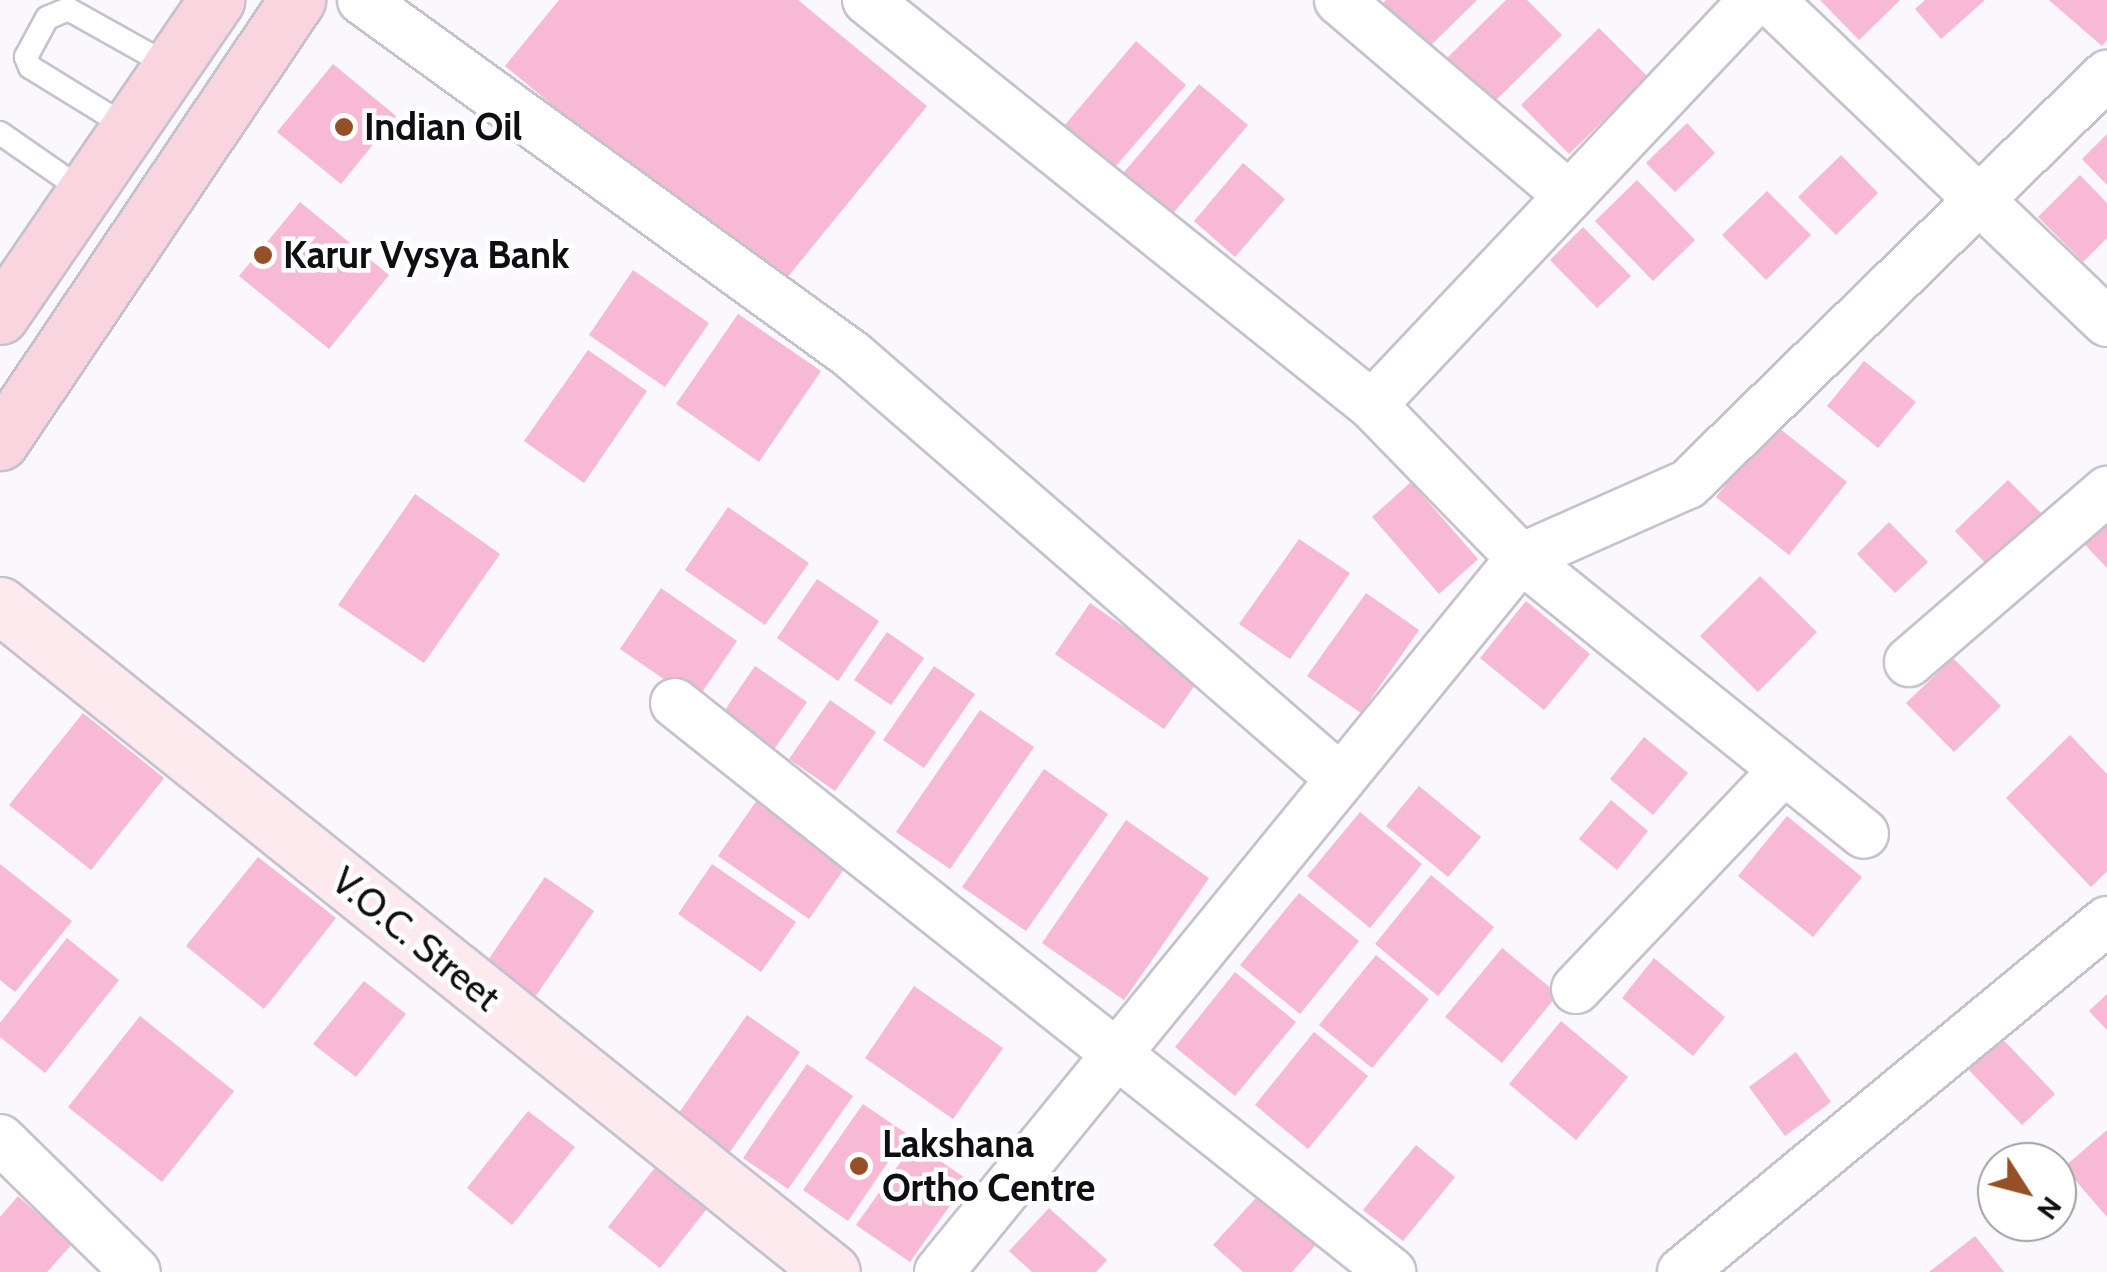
<!DOCTYPE html>
<html>
<head>
<meta charset="utf-8">
<style>
	body { margin:0 }
	#map { position:relative; width:2107px; height:1272px; overflow:hidden; background:#faf8fd; font-family:Cabin,sans-serif }
	div>[style] { position:absolute }
	.building>* { inset:0; background:#f7b9d4 }
	.roads { filter:drop-shadow(2px 0 #c5c2ce) drop-shadow(-2px 0 #c5c2ce) drop-shadow(0 2px #c5c2ce) drop-shadow(0 -2px #c5c2ce) }
	.lane>* { height:22px; margin:-11px; padding:0 11px; transform-origin:11px; border-radius:11px; background:#fff }
	.street>* { height:48px; margin:-24px; padding:0 24px; transform-origin:24px; border-radius:24px; background:#fff }
	.secondary>* { height:55px; margin:-27.5px; padding:0 27.5px; transform-origin:27.5px; border-radius:27.5px; background:#fceaef }
	.primary>* { height:55px; margin:-27.5px; padding:0 27.5px; transform-origin:27.5px; border-radius:27.5px; background:#f9d5df }
	.dots>* { width:28px; height:28px; translate:-50% -50%; box-sizing:border-box; border:5px solid #fff; border-radius:50% }
	span { translate:-50% -50%; white-space:nowrap; text-align:center; line-height:1.15; -webkit-text-stroke:9px #fff; paint-order:stroke }
	.poi-label { font-size:38px; color:#0f0e12; font-weight:700 }
	.left { translate:0 -50%; text-align:left }
	.street-label { font-size:38px; color:#0f0e12 }
	.north { position:absolute; left:1977px; top:1142px; width:100px; height:100px; box-sizing:border-box; background:#fff; border:2px solid #9f9fa0; border-radius:50%; rotate:126deg; font-size:28px; font-weight:700; line-height:40px; text-align:center; color:#0f0e12 }
	.north::after { content:''; display:block; margin:auto; width:35px; height:45px; background:#955025; clip-path:polygon(50% 0,100% 100%,50% 72%,0 100%) }
</style>
</head>
<body>
<div id="map">
	<div class="building">
		<i style="clip-path:polygon(559px 0,798px 0,927px 106px,777px 290px,505px 66px)"></i>
		<i style="clip-path:polygon(1386px 0,1477px 0,1425px 51px,1381px 5px)"></i>
		<i style="clip-path:polygon(1506px 0,1527px 0,1562px 35px,1489px 107px,1444px 61px)"></i>
		<i style="clip-path:polygon(1820px 0,1900px 0,1859px 40px)"></i>
		<i style="clip-path:polygon(1925px 0,1985px 0,1941px 39px,1915px 9px)"></i>
		<i style="clip-path:polygon(2049px 0,2107px 0,2107px 40px,2102px 46px)"></i>
		<i style="clip-path:polygon(1599px 28px,1648px 77px,1569px 154px,1521px 105px)"></i>
		<i style="clip-path:polygon(1136px 41px,1186px 85px,1108px 175px,1058px 133px)"></i>
		<i style="clip-path:polygon(333px 64px,396px 116px,341px 184px,277px 132px)"></i>
		<i style="clip-path:polygon(1199px 84px,1248px 125px,1168px 219px,1119px 178px)"></i>
		<i style="clip-path:polygon(1687px 123px,1715px 153px,1675px 192px,1646px 163px)"></i>
		<i style="clip-path:polygon(2107px 134px,2107px 185px,2082px 159px)"></i>
		<i style="clip-path:polygon(1841px 155px,1878px 193px,1836px 235px,1798px 197px)"></i>
		<i style="clip-path:polygon(1243px 163px,1285px 199px,1235px 257px,1194px 221px)"></i>
		<i style="clip-path:polygon(2080px 175px,2107px 203px,2107px 238px,2083px 262px,2038px 217px)"></i>
		<i style="clip-path:polygon(1637px 180px,1695px 240px,1653px 281px,1595px 221px)"></i>
		<i style="clip-path:polygon(1767px 191px,1811px 235px,1766px 280px,1722px 235px)"></i>
		<i style="clip-path:polygon(300px 202px,389px 275px,329px 349px,239px 276px)"></i>
		<i style="clip-path:polygon(1583px 227px,1631px 276px,1597px 308px,1550px 260px)"></i>
		<i style="clip-path:polygon(633px 270px,709px 323px,665px 387px,589px 335px)"></i>
		<i style="clip-path:polygon(738px 314px,821px 371px,759px 462px,676px 404px)"></i>
		<i style="clip-path:polygon(588px 350px,647px 391px,584px 483px,524px 441px)"></i>
		<i style="clip-path:polygon(1864px 361px,1916px 402px,1878px 448px,1827px 406px)"></i>
		<i style="clip-path:polygon(1774px 424px,1847px 482px,1789px 555px,1716px 497px)"></i>
		<i style="clip-path:polygon(2008px 480px,2044px 516px,1990px 568px,1955px 531px)"></i>
		<i style="clip-path:polygon(1411px 482px,1478px 559px,1439px 594px,1372px 517px)"></i>
		<i style="clip-path:polygon(415px 494px,500px 554px,424px 663px,338px 605px)"></i>
		<i style="clip-path:polygon(2107px 498px,2107px 568px,2072px 531px)"></i>
		<i style="clip-path:polygon(728px 507px,809px 563px,765px 625px,685px 570px)"></i>
		<i style="clip-path:polygon(1889px 522px,1928px 562px,1895px 593px,1857px 554px)"></i>
		<i style="clip-path:polygon(1299px 539px,1350px 573px,1290px 659px,1239px 624px)"></i>
		<i style="clip-path:polygon(1760px 576px,1817px 632px,1758px 692px,1700px 636px)"></i>
		<i style="clip-path:polygon(817px 579px,879px 621px,838px 681px,777px 638px)"></i>
		<i style="clip-path:polygon(661px 588px,737px 641px,696px 701px,620px 649px)"></i>
		<i style="clip-path:polygon(1366px 593px,1419px 630px,1361px 713px,1307px 676px)"></i>
		<i style="clip-path:polygon(1526px 601px,1590px 654px,1544px 710px,1480px 658px)"></i>
		<i style="clip-path:polygon(1090px 603px,1199px 679px,1164px 729px,1055px 654px)"></i>
		<i style="clip-path:polygon(887px 632px,924px 658px,891px 705px,854px 680px)"></i>
		<i style="clip-path:polygon(1953px 658px,2001px 706px,1954px 752px,1906px 703px)"></i>
		<i style="clip-path:polygon(755px 666px,807px 702px,770px 755px,718px 720px)"></i>
		<i style="clip-path:polygon(934px 666px,975px 694px,924px 768px,883px 740px)"></i>
		<i style="clip-path:polygon(830px 700px,876px 732px,835px 791px,789px 759px)"></i>
		<i style="clip-path:polygon(980px 710px,1034px 747px,950px 869px,896px 832px)"></i>
		<i style="clip-path:polygon(83px 713px,164px 778px,91px 870px,9px 805px)"></i>
		<i style="clip-path:polygon(2070px 735px,2107px 774px,2107px 871px,2091px 887px,2006px 798px)"></i>
		<i style="clip-path:polygon(1644px 737px,1688px 773px,1653px 815px,1610px 779px)"></i>
		<i style="clip-path:polygon(1044px 769px,1108px 814px,1026px 931px,962px 887px)"></i>
		<i style="clip-path:polygon(1419px 786px,1481px 837px,1448px 877px,1386px 826px)"></i>
		<i style="clip-path:polygon(764px 790px,855px 853px,809px 919px,718px 856px)"></i>
		<i style="clip-path:polygon(1611px 800px,1648px 831px,1617px 870px,1579px 839px)"></i>
		<i style="clip-path:polygon(1360px 812px,1422px 864px,1370px 928px,1307px 876px)"></i>
		<i style="clip-path:polygon(1787px 816px,1862px 877px,1813px 937px,1738px 876px)"></i>
		<i style="clip-path:polygon(1126px 820px,1209px 878px,1124px 1000px,1042px 943px)"></i>
		<i style="clip-path:polygon(258px 857px,336px 918px,264px 1009px,186px 946px)"></i>
		<i style="clip-path:polygon(0 864px,72px 921px,15px 992px,0 980px)"></i>
		<i style="clip-path:polygon(712px 864px,796px 922px,761px 972px,678px 914px)"></i>
		<i style="clip-path:polygon(1431px 875px,1494px 927px,1438px 996px,1375px 944px)"></i>
		<i style="clip-path:polygon(545px 877px,594px 911px,535px 997px,486px 963px)"></i>
		<i style="clip-path:polygon(1299px 893px,1359px 941px,1300px 1014px,1240px 965px)"></i>
		<i style="clip-path:polygon(67px 938px,119px 980px,45px 1073px,0 1037px,0 1023px)"></i>
		<i style="clip-path:polygon(1502px 948px,1558px 994px,1502px 1063px,1445px 1017px)"></i>
		<i style="clip-path:polygon(1376px 955px,1429px 999px,1372px 1068px,1319px 1025px)"></i>
		<i style="clip-path:polygon(1654px 958px,1725px 1017px,1693px 1056px,1622px 998px)"></i>
		<i style="clip-path:polygon(1235px 972px,1296px 1022px,1235px 1096px,1175px 1047px)"></i>
		<i style="clip-path:polygon(364px 981px,406px 1014px,356px 1077px,313px 1044px)"></i>
		<i style="clip-path:polygon(914px 986px,1003px 1048px,953px 1119px,865px 1058px)"></i>
		<i style="clip-path:polygon(2107px 994px,2107px 1030px,2089px 1011px)"></i>
		<i style="clip-path:polygon(747px 1015px,800px 1052px,727px 1156px,674px 1120px)"></i>
		<i style="clip-path:polygon(140px 1016px,234px 1091px,162px 1182px,68px 1107px)"></i>
		<i style="clip-path:polygon(1561px 1021px,1628px 1077px,1576px 1140px,1509px 1084px)"></i>
		<i style="clip-path:polygon(1314px 1032px,1368px 1076px,1308px 1149px,1255px 1105px)"></i>
		<i style="clip-path:polygon(1996px 1032px,2055px 1094px,2022px 1125px,1963px 1064px)"></i>
		<i style="clip-path:polygon(1796px 1052px,1831px 1102px,1785px 1136px,1749px 1087px)"></i>
		<i style="clip-path:polygon(807px 1064px,853px 1096px,788px 1189px,743px 1158px)"></i>
		<i style="clip-path:polygon(863px 1104px,907px 1134px,848px 1221px,803px 1190px)"></i>
		<i style="clip-path:polygon(528px 1111px,575px 1147px,512px 1225px,467px 1188px)"></i>
		<i style="clip-path:polygon(2107px 1130px,2107px 1217px,2064px 1167px)"></i>
		<i style="clip-path:polygon(914px 1143px,968px 1180px,910px 1262px,856px 1225px)"></i>
		<i style="clip-path:polygon(1416px 1145px,1455px 1177px,1403px 1241px,1363px 1210px)"></i>
		<i style="clip-path:polygon(661px 1160px,713px 1201px,660px 1268px,608px 1227px)"></i>
		<i style="clip-path:polygon(1264px 1189px,1320px 1240px,1292px 1272px,1243px 1272px,1213px 1245px)"></i>
		<i style="clip-path:polygon(18px 1196px,72px 1244px,47px 1272px,0 1272px,0 1217px)"></i>
		<i style="clip-path:polygon(1049px 1208px,1107px 1260px,1096px 1272px,1032px 1272px,1009px 1251px)"></i>
		<i style="clip-path:polygon(1975px 1236px,2004px 1272px,1929px 1272px)"></i>
	</div>
	<div class="roads">
		<div class="lane">
			<i style="left:129px;top:128px;width:116px;rotate:-148.4deg"></i>
			<i style="left:30px;top:67px;width:11px;rotate:-112deg"></i>
			<i style="left:26px;top:57px;width:44px;rotate:-61.7deg"></i>
			<i style="left:47px;top:18px;width:23px;rotate:-23deg"></i>
			<i style="left:68px;top:9px;width:117px;rotate:29.2deg"></i>
			<i style="left:0;top:133px;width:103px;rotate:34.8deg"></i>
		</div>
		<div class="street">
			<i style="left:362px;top:0;width:605px;rotate:35.92deg"></i>
			<i style="left:852px;top:355px;width:647px;rotate:40.93deg"></i>
			<i style="left:867px;top:0;width:647px;rotate:38.73deg"></i>
			<i style="left:1372px;top:405px;width:214px;rotate:45.8deg"></i>
			<i style="left:1521px;top:558px;width:440px;rotate:38.8deg"></i>
			<i style="left:1339px;top:0;width:302px;rotate:40.4deg"></i>
			<i style="left:1770px;top:0;width:466px;rotate:43.7deg"></i>
			<i style="left:1372px;top:405px;width:557px;rotate:-46.67deg"></i>
			<i style="left:1909px;top:662px;width:262px;rotate:-40.8deg"></i>
			<i style="left:675px;top:703px;width:915px;rotate:38.47deg"></i>
			<i style="left:1576px;top:989px;width:302px;rotate:-46.5deg"></i>
			<i style="left:0;top:1139px;width:190px;rotate:44.4deg"></i>
			<i style="left:939px;top:1272px;width:921px;rotate:-50.82deg"></i>
			<i style="left:1521px;top:558px;width:183px;rotate:-23.9deg"></i>
			<i style="left:1688px;top:484px;width:586px;rotate:-44.31deg"></i>
			<i style="left:1682px;top:1272px;width:551px;rotate:-39.55deg"></i>
		</div>
		<div class="secondary">
			<i style="left:0;top:605px;width:1066px;rotate:38.72deg"></i>
		</div>
		<div class="primary">
			<i style="left:0;top:316px;width:383px;rotate:-55.6deg"></i>
			<i style="left:0;top:442px;width:533px;rotate:-56.1deg"></i>
		</div>
	</div>
	<div class="dots">
		<i style="left:344px;top:127px;background:#955025"></i>
		<i style="left:263px;top:255px;background:#955025"></i>
		<i style="left:859px;top:1166px;background:#955025"></i>
	</div>
	<div class="poi-label">
		<span class="left" style="left:364px;top:127px">Indian Oil</span>
		<span class="left" style="left:283px;top:255px">Karur Vysya Bank</span>
		<span class="left" style="left:882px;top:1166px">Lakshana<br>Ortho Centre</span>
	</div>
	<div class="street-label">
		<span style="left:416px;top:939px;rotate:39deg">V.O.C. Street</span>
	</div>
	<div class="north">N</div>
</div>
</body>
</html>
